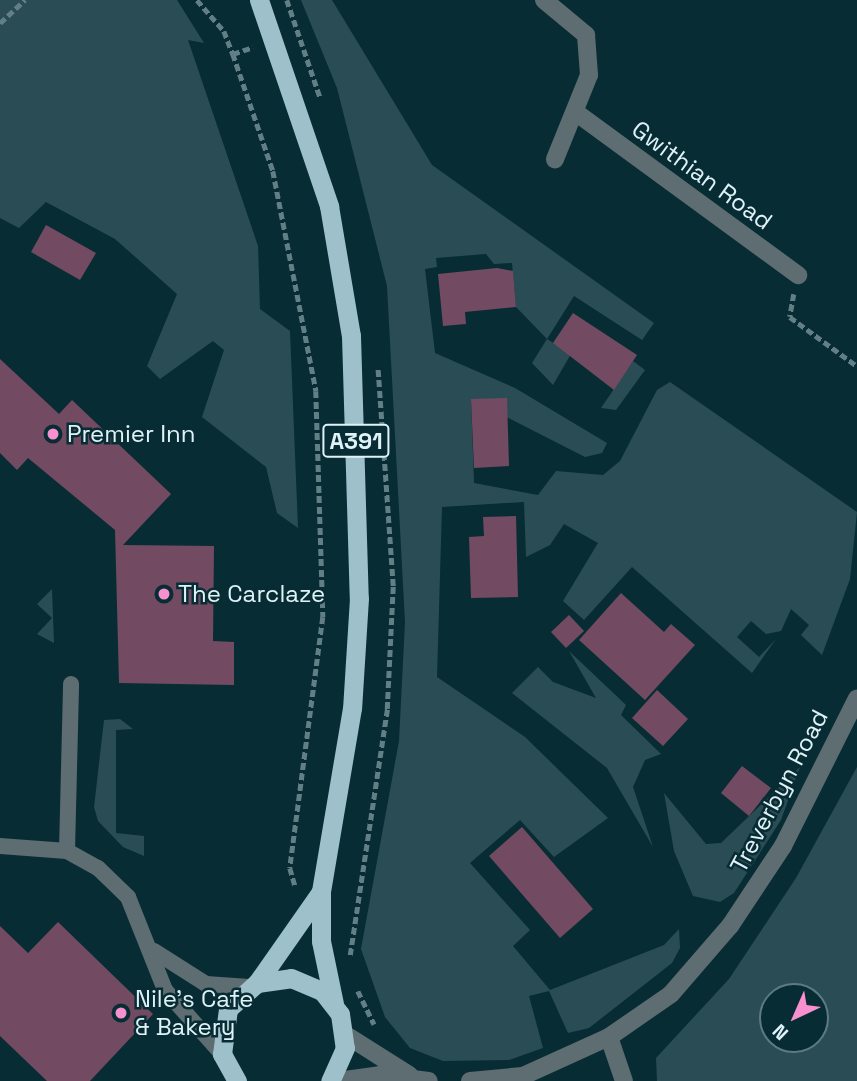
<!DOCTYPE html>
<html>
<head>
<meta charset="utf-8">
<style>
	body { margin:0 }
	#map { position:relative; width:857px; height:1081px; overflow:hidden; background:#082c34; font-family:"Space Grotesk",sans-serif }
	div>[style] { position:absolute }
	.green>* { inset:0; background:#2a4d55 }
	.building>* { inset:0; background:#724b62 }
	.path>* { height:4.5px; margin-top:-2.25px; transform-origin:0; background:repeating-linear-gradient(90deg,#627f86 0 7px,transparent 0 10.5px) }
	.service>* { height:16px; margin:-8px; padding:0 8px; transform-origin:8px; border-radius:8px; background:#5e6d71 }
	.minor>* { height:18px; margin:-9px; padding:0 9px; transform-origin:9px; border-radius:9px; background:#5e6d71 }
	.tertiary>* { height:18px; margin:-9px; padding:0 9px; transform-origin:9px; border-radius:9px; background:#5e6d71 }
	.trunk>* { height:19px; margin:-9.5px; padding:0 9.5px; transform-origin:9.5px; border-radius:9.5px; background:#9ec0ca }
	.dots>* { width:19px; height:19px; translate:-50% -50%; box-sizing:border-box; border:4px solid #082c34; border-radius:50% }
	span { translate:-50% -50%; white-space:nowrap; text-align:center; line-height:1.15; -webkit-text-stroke:5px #082c34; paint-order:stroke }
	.shield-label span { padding:2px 5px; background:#082c34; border:2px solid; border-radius:5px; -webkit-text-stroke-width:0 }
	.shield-label { font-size:23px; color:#dff2f7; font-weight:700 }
	.street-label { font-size:24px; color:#dff2f7 }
	.poi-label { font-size:24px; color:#dff2f7 }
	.left { translate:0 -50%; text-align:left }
	.north { position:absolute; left:759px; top:983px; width:70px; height:70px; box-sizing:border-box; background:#082c34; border:2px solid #5e7b82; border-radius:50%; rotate:224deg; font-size:19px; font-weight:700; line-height:28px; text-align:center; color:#dff2f7 }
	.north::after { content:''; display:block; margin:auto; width:24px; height:32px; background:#f690cf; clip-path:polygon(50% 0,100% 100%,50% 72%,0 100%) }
</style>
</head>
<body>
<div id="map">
	<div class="green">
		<i style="clip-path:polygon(0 0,177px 0,204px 43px,188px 40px,258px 246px,260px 309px,290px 331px,298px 528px,277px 513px,266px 467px,202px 417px,224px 350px,213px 341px,160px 379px,147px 366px,177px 294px,115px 239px,46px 202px,19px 228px,0 218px)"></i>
		<i style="clip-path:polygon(301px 0,332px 0,432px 165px,654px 323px,642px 340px,574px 296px,547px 339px,571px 354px,553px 385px,532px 363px,547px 339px,516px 307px,512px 263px,494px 264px,486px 254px,436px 258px,437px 267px,425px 269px,435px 353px,515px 388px,607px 443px,602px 453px,585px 457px,471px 399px,474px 483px,538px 495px,556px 471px,603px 475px,620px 461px,657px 390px,670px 382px,857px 512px,850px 579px,822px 655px,801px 635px,809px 625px,791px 609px,781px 631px,766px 634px,751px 621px,737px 637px,759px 657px,776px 639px,752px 673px,632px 567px,584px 620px,563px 601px,598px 543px,564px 524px,550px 545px,526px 557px,524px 502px,442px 507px,437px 677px,525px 737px,608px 818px,554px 857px,520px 820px,470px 863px,530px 930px,513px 946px,550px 990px,664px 945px,679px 929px,680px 948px,672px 963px,589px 1028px,568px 1033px,549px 991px,529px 996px,543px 1048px,509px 1060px,443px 1061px,410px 1048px,385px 1017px,361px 949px,399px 741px,405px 622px,387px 286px,337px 88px)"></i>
		<i style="clip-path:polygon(633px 361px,645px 370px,616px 410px,601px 408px)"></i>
		<i style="clip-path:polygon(52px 589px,54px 643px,37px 634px,52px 618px,37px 604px)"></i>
		<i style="clip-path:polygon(569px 651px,626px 705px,621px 715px,661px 754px,645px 760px,633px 787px,653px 847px,607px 768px,512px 693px,538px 667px,553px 682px,596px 698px)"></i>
		<i style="clip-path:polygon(104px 720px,120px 719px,133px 729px,116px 730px,116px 833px,144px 836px,144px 856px,123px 847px,98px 821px,94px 807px)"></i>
		<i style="clip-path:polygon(800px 767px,781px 820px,734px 893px,720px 902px,693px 896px,674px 851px,664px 793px,706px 844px,721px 843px)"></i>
		<i style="clip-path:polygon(evenodd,857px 767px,857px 1081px,657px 1081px,656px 1058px,729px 979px,796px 878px,857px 767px,815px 997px,815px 1039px,773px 1039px,773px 997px,815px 997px)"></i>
	</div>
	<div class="building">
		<i style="clip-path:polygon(46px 225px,96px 253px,80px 280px,31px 252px)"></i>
		<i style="clip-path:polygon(497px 268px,513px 271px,516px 307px,465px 312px,466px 324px,443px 326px,438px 274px)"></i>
		<i style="clip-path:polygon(573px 313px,637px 355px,614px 390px,553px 343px)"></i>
		<i style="clip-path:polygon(0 359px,59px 414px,72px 400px,171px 494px,123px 545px,214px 546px,213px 641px,234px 642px,234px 685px,119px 683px,115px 530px,28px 458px,17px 470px,0 453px)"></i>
		<i style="clip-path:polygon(507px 398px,509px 466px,474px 468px,471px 399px)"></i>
		<i style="clip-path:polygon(516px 516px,518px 597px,471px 598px,469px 537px,484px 536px,483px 517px)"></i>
		<i style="clip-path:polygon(621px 593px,664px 632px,671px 624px,695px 645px,645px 700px,579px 640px)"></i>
		<i style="clip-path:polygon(569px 615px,584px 631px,566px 648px,551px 632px)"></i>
		<i style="clip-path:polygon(657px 690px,688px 719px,663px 746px,632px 718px)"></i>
		<i style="clip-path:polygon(742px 766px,771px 788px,749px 816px,721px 793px)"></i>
		<i style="clip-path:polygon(522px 827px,593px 909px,560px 938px,489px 856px)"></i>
		<i style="clip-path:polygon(58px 922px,153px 1014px,90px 1081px,47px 1081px,0 1036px,0 926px,28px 953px)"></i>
	</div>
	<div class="path">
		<i style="left:197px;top:0;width:41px;rotate:48.9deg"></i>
		<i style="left:224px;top:31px;width:25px;rotate:69deg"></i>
		<i style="left:233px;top:54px;width:21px;rotate:-19deg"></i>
		<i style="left:287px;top:0;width:102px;rotate:71.2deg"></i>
		<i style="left:0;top:23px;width:34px;rotate:-43deg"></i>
		<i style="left:233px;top:54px;width:124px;rotate:71.1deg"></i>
		<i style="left:273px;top:171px;width:224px;rotate:78.9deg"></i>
		<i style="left:316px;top:391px;width:226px;rotate:88.2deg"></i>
		<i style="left:323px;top:617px;width:253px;rotate:97.5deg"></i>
		<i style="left:290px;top:868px;width:19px;rotate:74deg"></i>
		<i style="left:794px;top:294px;width:23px;rotate:100deg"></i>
		<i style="left:790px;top:317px;width:83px;rotate:36.2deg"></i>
		<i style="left:350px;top:955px;width:249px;rotate:-81.4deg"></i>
		<i style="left:387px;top:709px;width:123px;rotate:-87.2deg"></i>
		<i style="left:393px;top:586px;width:218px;rotate:-94deg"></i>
		<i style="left:358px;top:991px;width:37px;rotate:64deg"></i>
	</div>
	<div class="service">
		<i style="left:0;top:846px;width:67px;rotate:4.3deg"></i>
		<i style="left:67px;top:851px;width:35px;rotate:29deg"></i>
		<i style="left:98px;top:868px;width:42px;rotate:44deg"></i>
		<i style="left:128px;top:897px;width:100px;rotate:68.3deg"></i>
		<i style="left:165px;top:990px;width:86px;rotate:48.3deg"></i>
		<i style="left:67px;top:851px;width:167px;rotate:-88.6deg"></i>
		<i style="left:154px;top:951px;width:62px;rotate:32.4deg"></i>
		<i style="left:206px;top:984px;width:43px;rotate:4deg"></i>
	</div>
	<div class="minor">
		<i style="left:544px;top:0;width:55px;rotate:39.8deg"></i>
		<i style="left:586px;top:35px;width:40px;rotate:85.7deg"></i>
		<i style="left:589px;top:75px;width:91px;rotate:112deg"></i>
		<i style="left:578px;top:114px;width:273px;rotate:36.2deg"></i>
		<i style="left:609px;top:1037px;width:46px;rotate:71.2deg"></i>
	</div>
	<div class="tertiary">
		<i style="left:346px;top:1035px;width:75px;rotate:32.4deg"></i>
		<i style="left:338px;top:1081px;width:42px;rotate:-8.1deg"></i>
		<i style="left:380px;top:1075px;width:49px;rotate:7deg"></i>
		<i style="left:470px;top:1081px;width:53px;rotate:-5.4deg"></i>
		<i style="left:523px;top:1076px;width:94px;rotate:-24.4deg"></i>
		<i style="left:609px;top:1037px;width:75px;rotate:-34.7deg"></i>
		<i style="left:671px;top:994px;width:90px;rotate:-49.1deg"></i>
		<i style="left:730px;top:926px;width:96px;rotate:-56.5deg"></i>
		<i style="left:783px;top:846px;width:165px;rotate:-63.4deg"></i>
	</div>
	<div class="trunk">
		<i style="left:259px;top:0;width:218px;rotate:71.2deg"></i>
		<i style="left:329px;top:206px;width:132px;rotate:80.4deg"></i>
		<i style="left:351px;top:336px;width:262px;rotate:88.3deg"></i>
		<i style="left:359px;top:598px;width:110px;rotate:93.6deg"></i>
		<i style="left:352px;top:708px;width:187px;rotate:99.6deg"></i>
		<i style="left:321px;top:892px;width:49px;rotate:90deg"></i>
		<i style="left:321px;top:941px;width:64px;rotate:78.3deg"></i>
		<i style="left:257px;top:983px;width:110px;rotate:-55deg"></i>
		<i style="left:237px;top:1081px;width:31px;rotate:-119deg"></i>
		<i style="left:222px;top:1054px;width:45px;rotate:-82.4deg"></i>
		<i style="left:228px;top:1009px;width:39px;rotate:-42deg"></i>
		<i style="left:257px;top:983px;width:34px;rotate:-8deg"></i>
		<i style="left:291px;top:978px;width:34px;rotate:23deg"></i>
		<i style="left:322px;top:991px;width:29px;rotate:52deg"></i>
		<i style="left:340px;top:1014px;width:34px;rotate:82deg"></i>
		<i style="left:345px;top:1048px;width:36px;rotate:114deg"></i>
	</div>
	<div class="dots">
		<i style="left:53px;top:434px;background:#f690cf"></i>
		<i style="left:164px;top:594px;background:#f690cf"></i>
		<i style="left:121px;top:1013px;background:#f690cf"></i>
	</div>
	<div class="shield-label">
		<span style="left:356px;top:441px">A391</span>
	</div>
	<div class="street-label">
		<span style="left:702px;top:175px;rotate:36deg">Gwithian Road</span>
		<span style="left:779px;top:791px;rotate:-62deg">Treverbyn Road</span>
	</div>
	<div class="poi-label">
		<span class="left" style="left:67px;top:434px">Premier Inn</span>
		<span class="left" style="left:178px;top:594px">The Carclaze</span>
		<span class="left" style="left:135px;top:1013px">Nile's Cafe<br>&amp; Bakery</span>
	</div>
	<div class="north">N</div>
</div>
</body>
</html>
